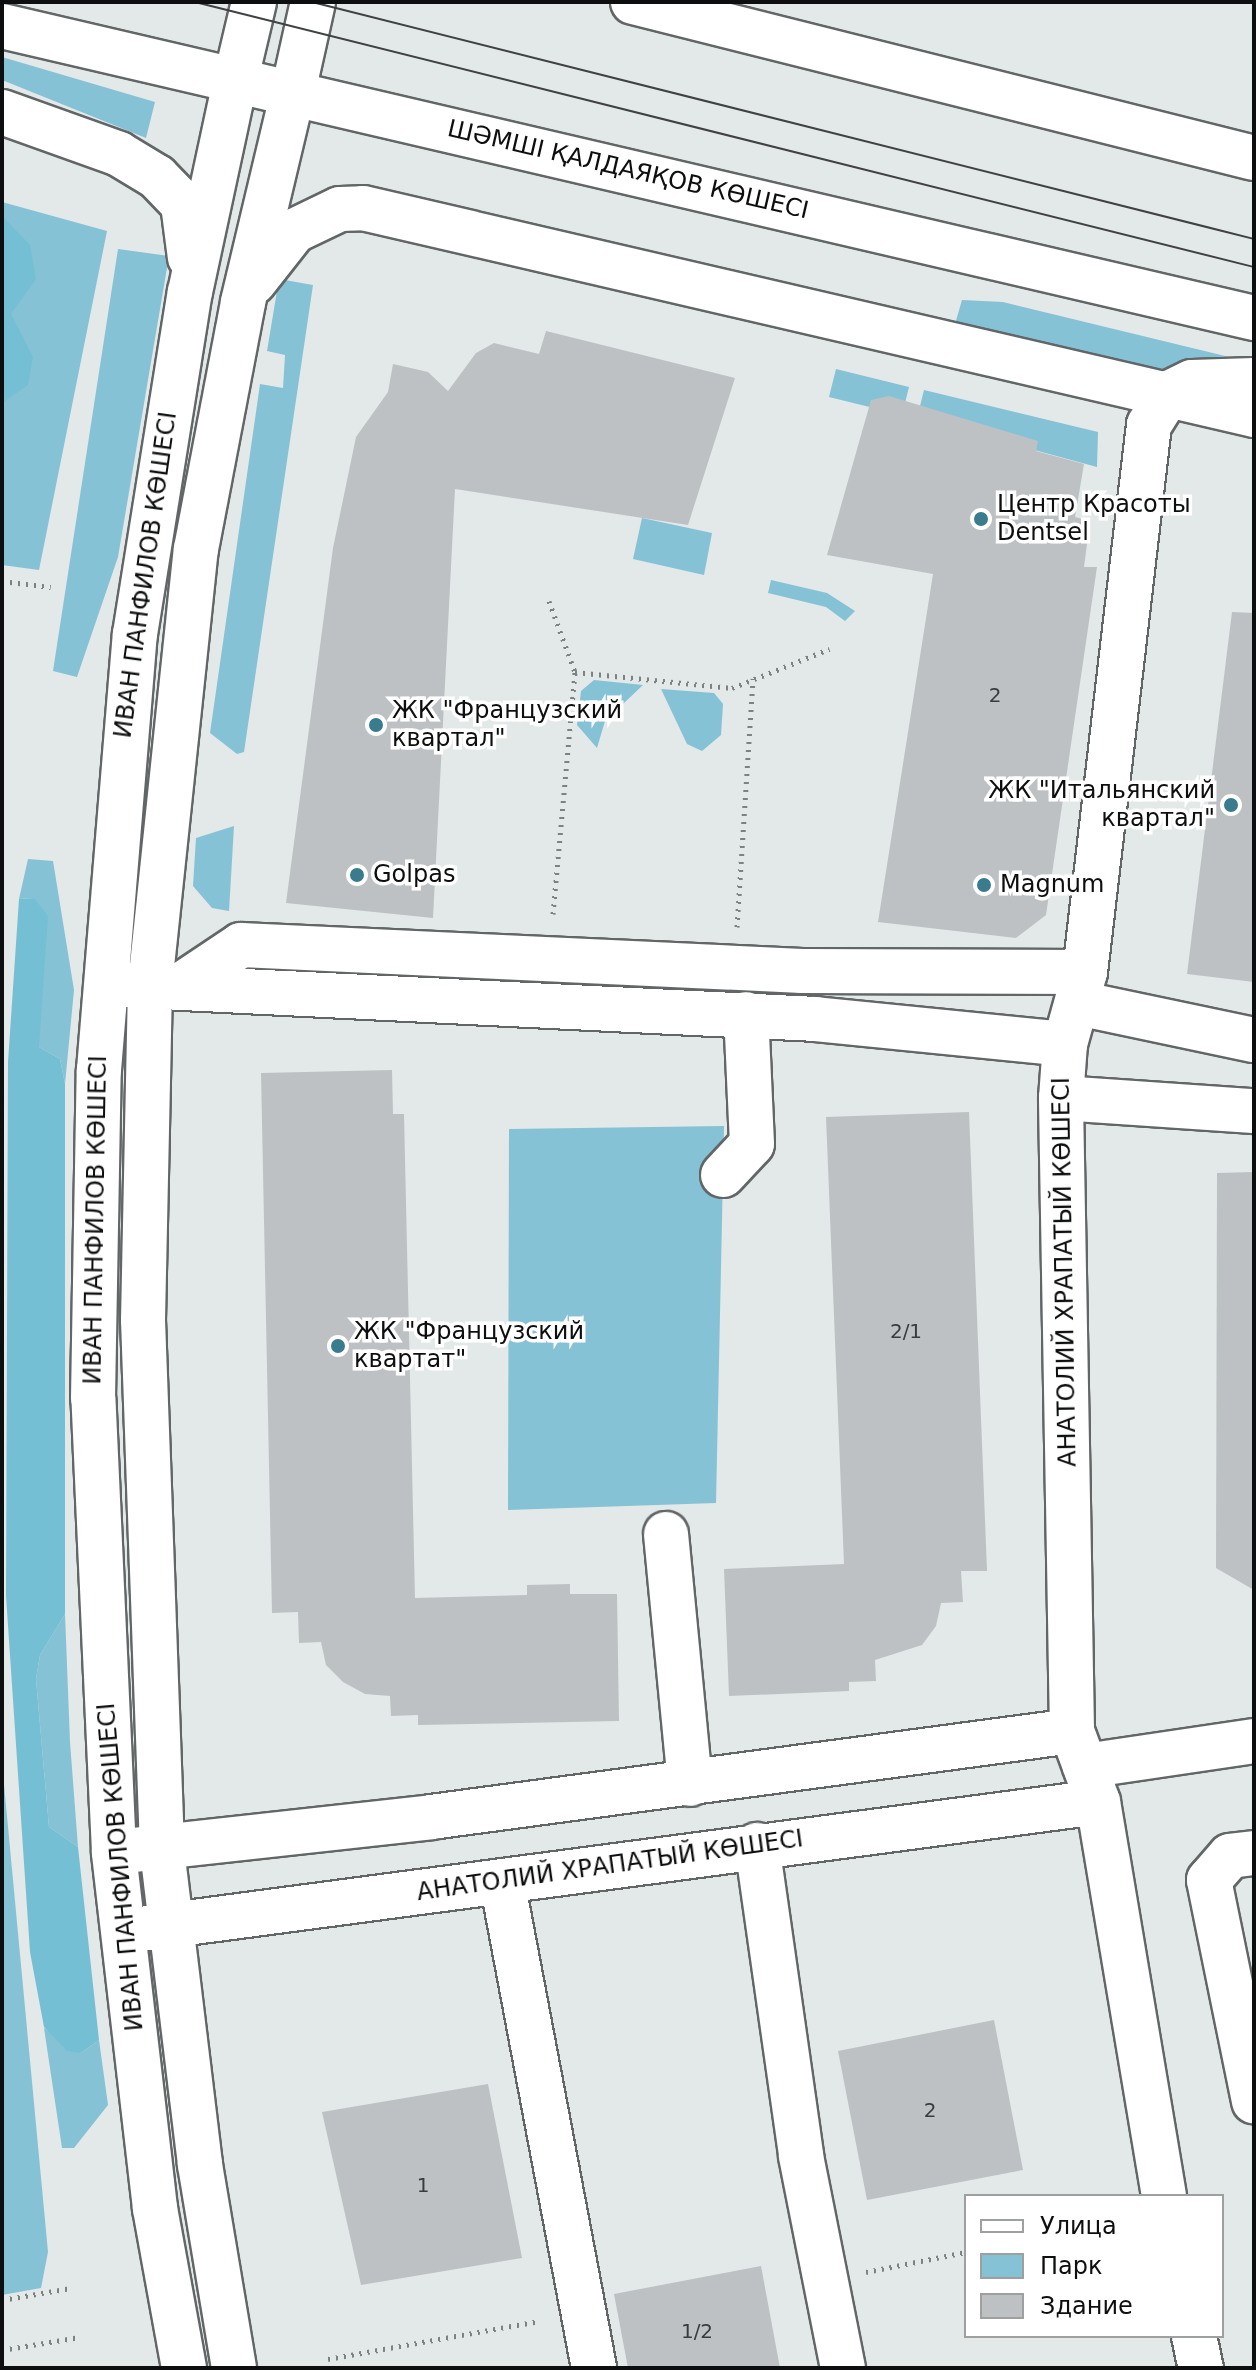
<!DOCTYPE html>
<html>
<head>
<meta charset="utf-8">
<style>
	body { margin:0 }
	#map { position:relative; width:1256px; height:2370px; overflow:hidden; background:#e3e8e9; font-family:"DejaVu Sans",sans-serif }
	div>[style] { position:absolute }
	.green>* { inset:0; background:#85c2d5 }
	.forest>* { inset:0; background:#75bfd5 }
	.building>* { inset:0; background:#bdc1c3 }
	.path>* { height:5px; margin-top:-2.5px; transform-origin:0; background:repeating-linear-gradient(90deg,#7e8182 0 2px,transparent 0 8px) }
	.roads { filter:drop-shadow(2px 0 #626667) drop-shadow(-2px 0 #626667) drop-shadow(0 2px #626667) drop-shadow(0 -2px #626667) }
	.minor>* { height:44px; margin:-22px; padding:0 22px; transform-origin:22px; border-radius:22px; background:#fff }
	.major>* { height:44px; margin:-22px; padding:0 22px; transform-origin:22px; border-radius:22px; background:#fff }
	.tram>* { height:2px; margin:-1px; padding:0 1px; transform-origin:1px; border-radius:1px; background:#3f4142 }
	.dots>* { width:22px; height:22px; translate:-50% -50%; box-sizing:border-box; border:4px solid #fff; border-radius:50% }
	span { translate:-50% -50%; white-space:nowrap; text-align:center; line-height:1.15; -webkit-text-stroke:7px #fff; paint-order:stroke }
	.number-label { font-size:20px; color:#393b3c }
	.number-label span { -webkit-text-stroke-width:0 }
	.street-label { font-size:24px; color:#0d0e0f }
	.poi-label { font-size:24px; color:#0d0e0f }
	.left { translate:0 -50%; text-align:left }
	.right { translate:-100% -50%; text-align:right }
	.frame { position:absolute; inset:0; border:4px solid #0d0e0f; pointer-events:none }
	.legend { position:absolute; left:964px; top:2194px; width:260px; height:144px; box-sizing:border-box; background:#fff; border:2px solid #9e9f9f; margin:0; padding:10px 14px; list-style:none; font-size:24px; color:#0d0e0f }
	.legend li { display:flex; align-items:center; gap:16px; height:40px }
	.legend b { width:40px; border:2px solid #9e9f9f }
</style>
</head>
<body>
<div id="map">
	<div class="green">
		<i style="clip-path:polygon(2px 57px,155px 102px,146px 138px,2px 80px)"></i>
		<i style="clip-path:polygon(2px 202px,107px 231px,39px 570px,2px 565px)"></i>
		<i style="clip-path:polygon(118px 249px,169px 256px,118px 557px,77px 677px,53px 671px)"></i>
		<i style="clip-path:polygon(279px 279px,313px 285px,244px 752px,237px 754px,210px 733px,260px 384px,283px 388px,285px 355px,267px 351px)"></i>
		<i style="clip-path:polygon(962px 300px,1003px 302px,1254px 363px,1254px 374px,1112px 366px,953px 331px)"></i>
		<i style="clip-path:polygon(836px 369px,909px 387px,902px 415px,829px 397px)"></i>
		<i style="clip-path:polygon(924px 390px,1098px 432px,1097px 467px,917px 418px)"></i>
		<i style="clip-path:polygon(642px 518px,712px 533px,704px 575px,633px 559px)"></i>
		<i style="clip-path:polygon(771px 580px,827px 593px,855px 611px,845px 621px,826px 607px,768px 593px)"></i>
		<i style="clip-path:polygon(594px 680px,643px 685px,605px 721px,597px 748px,577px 725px,581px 691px)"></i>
		<i style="clip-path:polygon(661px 689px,714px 693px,723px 704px,721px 735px,702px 751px,687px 744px)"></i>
		<i style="clip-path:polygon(234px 826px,229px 911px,212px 908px,193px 886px,196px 838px)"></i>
		<i style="clip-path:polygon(28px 859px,53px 861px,74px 990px,65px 1084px,60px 1059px,39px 1047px,34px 898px,19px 899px)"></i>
		<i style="clip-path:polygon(724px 1126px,716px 1503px,508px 1510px,509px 1129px)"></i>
		<i style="clip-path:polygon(65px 1614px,70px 1742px,78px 1847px,49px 1827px,36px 1679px,40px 1655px)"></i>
		<i style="clip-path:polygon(2px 1763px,48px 2252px,41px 2288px,2px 2295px)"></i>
		<i style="clip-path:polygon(44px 2028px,81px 2053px,99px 2040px,108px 2105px,74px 2148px,62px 2148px)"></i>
	</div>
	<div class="forest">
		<i style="clip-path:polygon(2px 216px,30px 245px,36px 279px,11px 314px,33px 357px,28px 385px,2px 403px)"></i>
		<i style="clip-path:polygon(34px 898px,48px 916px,39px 1047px,60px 1059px,65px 1084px,65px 1614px,40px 1655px,36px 1679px,49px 1827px,78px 1847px,99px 2040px,81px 2053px,67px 2051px,44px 2027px,30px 1952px,6px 1596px,8px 1062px,19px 899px)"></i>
	</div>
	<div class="building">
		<i style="clip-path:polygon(546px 331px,735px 378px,688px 525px,455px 489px,433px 918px,286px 903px,333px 548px,356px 437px,388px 392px,393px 364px,428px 372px,448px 391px,476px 353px,494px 343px,539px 354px)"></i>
		<i style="clip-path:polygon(889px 396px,1038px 441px,1036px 451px,1084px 464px,1075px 517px,1090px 521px,1084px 567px,1097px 567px,1046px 915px,1016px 938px,878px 922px,933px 574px,827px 555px,871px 400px)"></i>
		<i style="clip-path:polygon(1232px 612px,1254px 613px,1254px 982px,1187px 974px)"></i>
		<i style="clip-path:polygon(392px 1070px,393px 1114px,404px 1114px,415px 1598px,527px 1595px,527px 1585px,570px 1584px,570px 1594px,617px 1594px,619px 1721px,418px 1725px,418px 1715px,391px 1716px,390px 1696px,365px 1694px,343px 1682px,326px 1665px,321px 1642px,299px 1643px,298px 1612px,272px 1613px,261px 1073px)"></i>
		<i style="clip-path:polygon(969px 1112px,987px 1571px,961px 1571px,963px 1602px,941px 1603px,936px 1626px,922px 1645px,875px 1660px,876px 1681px,849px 1682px,849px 1691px,729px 1696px,724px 1569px,844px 1564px,826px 1117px)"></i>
		<i style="clip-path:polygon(1254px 1172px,1254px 1590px,1216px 1568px,1217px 1173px)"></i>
		<i style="clip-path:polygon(994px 2020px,1023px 2170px,867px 2200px,838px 2051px)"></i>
		<i style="clip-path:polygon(488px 2084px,522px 2258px,361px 2285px,322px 2112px)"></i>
		<i style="clip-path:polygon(761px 2266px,780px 2368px,628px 2368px,614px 2294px)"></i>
	</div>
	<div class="path">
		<i style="left:2px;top:581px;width:49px;rotate:7deg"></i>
		<i style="left:549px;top:601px;width:76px;rotate:69.9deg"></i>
		<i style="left:553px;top:914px;width:243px;rotate:-84.8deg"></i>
		<i style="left:575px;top:672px;width:158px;rotate:5.8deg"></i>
		<i style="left:732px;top:688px;width:105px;rotate:-21.9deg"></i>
		<i style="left:737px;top:927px;width:249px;rotate:-86.3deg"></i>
		<i style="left:866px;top:2272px;width:102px;rotate:-11.3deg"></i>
		<i style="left:2px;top:2300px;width:70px;rotate:-9.9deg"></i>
		<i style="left:2px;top:2350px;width:79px;rotate:-9.5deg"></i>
		<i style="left:328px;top:2359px;width:215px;rotate:-10.2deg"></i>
	</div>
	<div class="roads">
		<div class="minor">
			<i style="left:2px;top:112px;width:124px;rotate:19.7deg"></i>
			<i style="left:119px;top:154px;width:44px;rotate:31.2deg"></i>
			<i style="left:157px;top:177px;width:37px;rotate:46deg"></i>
			<i style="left:183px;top:204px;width:54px;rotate:82.6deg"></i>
			<i style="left:254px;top:282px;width:65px;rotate:-51.9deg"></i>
			<i style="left:294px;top:231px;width:51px;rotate:-25.6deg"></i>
			<i style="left:340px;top:209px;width:23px;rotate:-2deg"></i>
			<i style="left:363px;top:208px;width:915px;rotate:13.08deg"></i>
			<i style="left:121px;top:985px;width:695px;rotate:2.8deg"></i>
			<i style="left:815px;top:1019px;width:251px;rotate:5.7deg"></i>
			<i style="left:181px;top:985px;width:72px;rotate:-33.7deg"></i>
			<i style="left:241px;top:945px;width:562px;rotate:2.65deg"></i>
			<i style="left:802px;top:971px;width:283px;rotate:0.2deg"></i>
			<i style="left:1078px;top:1003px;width:180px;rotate:11.9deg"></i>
			<i style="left:1061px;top:1098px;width:193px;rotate:3.9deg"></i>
			<i style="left:723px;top:1175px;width:42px;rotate:-46.9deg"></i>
			<i style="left:752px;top:1144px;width:130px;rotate:-92.6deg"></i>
			<i style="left:666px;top:1534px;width:251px;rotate:84.5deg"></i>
			<i style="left:1085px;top:1766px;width:171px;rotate:-8.4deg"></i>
			<i style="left:757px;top:1845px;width:314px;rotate:81.9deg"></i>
			<i style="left:801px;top:2156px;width:216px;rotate:78.8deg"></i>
			<i style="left:134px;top:1850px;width:299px;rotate:-6.3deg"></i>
			<i style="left:431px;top:1817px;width:647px;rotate:-7.64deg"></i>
			<i style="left:1254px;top:1853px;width:24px;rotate:173deg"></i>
			<i style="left:1230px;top:1856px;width:32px;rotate:131deg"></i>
			<i style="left:1209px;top:1880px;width:226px;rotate:78.5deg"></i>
			<i style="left:502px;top:1881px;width:496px;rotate:79.3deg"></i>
			<i style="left:141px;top:1929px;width:965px;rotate:-7.56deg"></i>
			<i style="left:1164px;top:2196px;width:399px;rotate:-99.5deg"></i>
			<i style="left:1098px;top:1802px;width:76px;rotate:-110.1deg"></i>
			<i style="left:1072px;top:1731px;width:633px;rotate:-91deg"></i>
			<i style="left:1061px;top:1098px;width:54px;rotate:-85.8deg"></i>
			<i style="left:1065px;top:1044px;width:75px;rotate:-74.5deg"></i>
			<i style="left:1085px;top:972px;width:551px;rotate:-83.33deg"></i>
			<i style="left:1149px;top:425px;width:38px;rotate:-58deg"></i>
			<i style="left:1169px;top:393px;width:25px;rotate:-26deg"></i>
			<i style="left:1192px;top:382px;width:62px;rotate:-1.8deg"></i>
			<i style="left:1194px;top:2336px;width:33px;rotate:78deg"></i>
			<i style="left:184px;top:2368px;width:163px;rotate:-100.3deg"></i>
			<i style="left:155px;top:2208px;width:358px;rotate:-96.6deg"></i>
			<i style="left:114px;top:1852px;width:454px;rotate:-92.6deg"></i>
			<i style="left:93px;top:1398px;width:328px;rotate:-89deg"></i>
			<i style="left:99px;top:1070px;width:437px;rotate:-85.3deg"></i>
			<i style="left:135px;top:634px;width:346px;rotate:-80.9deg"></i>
			<i style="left:190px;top:292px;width:219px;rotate:-77.9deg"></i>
			<i style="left:234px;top:2368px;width:207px;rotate:-99.5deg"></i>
			<i style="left:200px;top:2164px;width:318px;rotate:-96.9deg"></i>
			<i style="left:162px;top:1848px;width:528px;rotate:-92.06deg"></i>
			<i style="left:143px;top:1320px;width:335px;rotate:-88.8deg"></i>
			<i style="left:150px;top:985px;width:438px;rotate:-84deg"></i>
			<i style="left:196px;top:549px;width:251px;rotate:-79.2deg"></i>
			<i style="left:243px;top:302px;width:216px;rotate:-76.6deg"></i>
		</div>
		<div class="major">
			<i style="left:633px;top:2px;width:640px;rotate:14.1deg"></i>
			<i style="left:2px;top:26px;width:1286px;rotate:13.13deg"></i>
			<i style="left:236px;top:78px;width:78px;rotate:-76.7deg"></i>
			<i style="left:293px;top:92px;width:92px;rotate:-77.5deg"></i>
		</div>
	</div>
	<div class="tram">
		<i style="left:195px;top:2px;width:1092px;rotate:14.05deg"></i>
		<i style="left:312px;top:2px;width:971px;rotate:14.12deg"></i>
	</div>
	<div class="dots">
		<i style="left:981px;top:519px;background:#3a7b8d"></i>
		<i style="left:376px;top:725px;background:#3a7b8d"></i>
		<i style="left:1231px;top:805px;background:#3a7b8d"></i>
		<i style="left:357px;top:875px;background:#3a7b8d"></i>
		<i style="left:984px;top:885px;background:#3a7b8d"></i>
		<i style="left:338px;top:1346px;background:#3a7b8d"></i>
	</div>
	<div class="number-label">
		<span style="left:995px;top:695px">2</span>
		<span style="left:906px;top:1331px">2/1</span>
		<span style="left:930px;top:2110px">2</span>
		<span style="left:423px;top:2185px">1</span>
		<span style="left:697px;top:2331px">1/2</span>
	</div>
	<div class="street-label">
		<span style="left:628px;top:170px;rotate:13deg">ШӘМШІ ҚАЛДАЯҚОВ КӨШЕСІ</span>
		<span style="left:146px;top:575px;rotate:-82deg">ИВАН ПАНФИЛОВ КӨШЕСІ</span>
		<span style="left:96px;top:1220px;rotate:-89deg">ИВАН ПАНФИЛОВ КӨШЕСІ</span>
		<span style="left:1065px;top:1272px;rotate:-91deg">АНАТОЛИЙ ХРАПАТЫЙ КӨШЕСІ</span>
		<span style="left:610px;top:1866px;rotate:-8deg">АНАТОЛИЙ ХРАПАТЫЙ КӨШЕСІ</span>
		<span style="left:121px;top:1867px;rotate:-95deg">ИВАН ПАНФИЛОВ КӨШЕСІ</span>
	</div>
	<div class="poi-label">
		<span class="left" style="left:997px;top:519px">Центр Красоты<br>Dentsel</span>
		<span class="left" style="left:392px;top:725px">ЖК "Французский<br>квартал"</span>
		<span class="right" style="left:1215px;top:805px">ЖК "Итальянский<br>квартал"</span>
		<span class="left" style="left:373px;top:875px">Golpas</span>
		<span class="left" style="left:1000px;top:885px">Magnum</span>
		<span class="left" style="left:354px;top:1346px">ЖК "Французский<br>квартат"</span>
	</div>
	<div class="frame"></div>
	<ul class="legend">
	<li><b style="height:10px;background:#fff"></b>Улица</li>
	<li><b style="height:22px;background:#85c2d5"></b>Парк</li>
	<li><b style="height:22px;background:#bdc1c3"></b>Здание</li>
	</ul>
</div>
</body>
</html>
